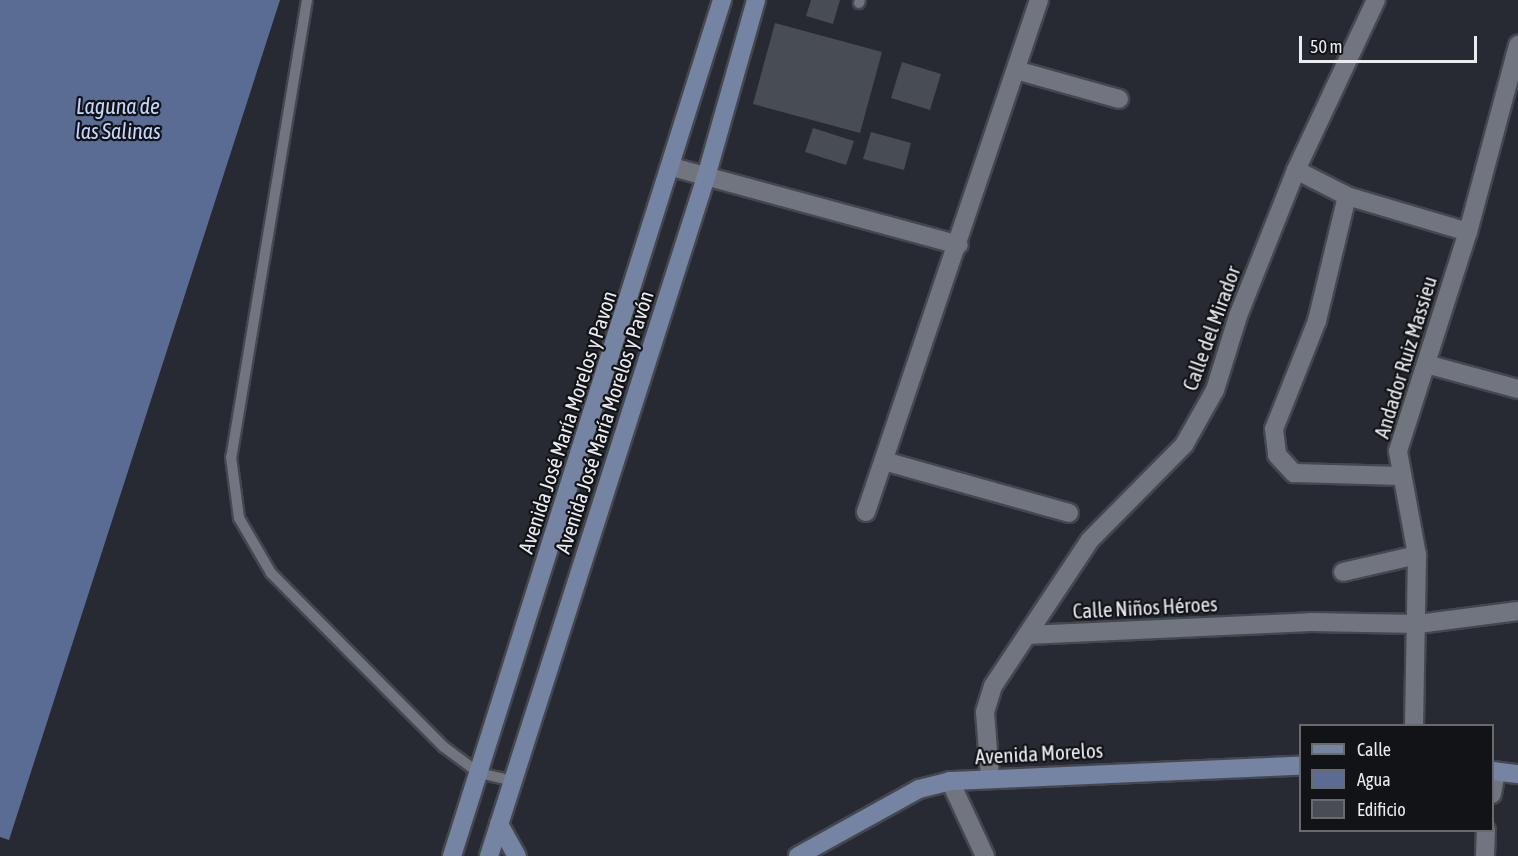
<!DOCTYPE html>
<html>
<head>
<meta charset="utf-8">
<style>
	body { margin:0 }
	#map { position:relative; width:1518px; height:856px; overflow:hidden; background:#272a32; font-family:"Asap Condensed",sans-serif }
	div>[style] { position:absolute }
	.water>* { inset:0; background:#5a6c94 }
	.building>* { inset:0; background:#484c55 }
	.roads { filter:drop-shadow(2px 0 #44474e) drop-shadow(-2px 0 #44474e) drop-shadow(0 2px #44474e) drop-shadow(0 -2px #44474e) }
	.lane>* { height:10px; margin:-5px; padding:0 5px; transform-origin:5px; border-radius:5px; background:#71757f }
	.street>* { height:18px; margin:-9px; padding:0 9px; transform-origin:9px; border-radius:9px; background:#71757f }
	.secondary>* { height:18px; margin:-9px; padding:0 9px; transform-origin:9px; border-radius:9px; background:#7684a4 }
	span { translate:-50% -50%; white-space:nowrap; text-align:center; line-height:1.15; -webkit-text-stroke:4.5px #111316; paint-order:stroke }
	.street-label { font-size:21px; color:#eaecf2 }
	.water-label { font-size:22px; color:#c5d7fe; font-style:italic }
	.legend { position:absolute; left:1299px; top:724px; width:195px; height:108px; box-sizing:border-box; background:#111316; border:2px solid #686a6e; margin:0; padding:8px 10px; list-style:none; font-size:18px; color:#eaecf2 }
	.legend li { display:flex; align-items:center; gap:12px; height:30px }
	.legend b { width:30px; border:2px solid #686a6e }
	.scale { position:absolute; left:1299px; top:36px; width:178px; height:27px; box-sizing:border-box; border:3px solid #eaecf2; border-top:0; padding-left:8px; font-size:18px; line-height:21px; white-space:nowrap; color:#eaecf2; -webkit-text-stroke:4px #111316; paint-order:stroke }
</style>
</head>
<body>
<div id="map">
	<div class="water">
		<i style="clip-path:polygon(0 0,280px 0,9px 840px,0 837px)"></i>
	</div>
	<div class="building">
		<i style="clip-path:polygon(811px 0,840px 0,833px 24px,806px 16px)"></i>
		<i style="clip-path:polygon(775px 23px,882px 52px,860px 133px,753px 104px)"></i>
		<i style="clip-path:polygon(902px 62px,941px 74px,930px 110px,891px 98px)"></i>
		<i style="clip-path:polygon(813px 128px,854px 141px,846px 165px,805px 152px)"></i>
		<i style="clip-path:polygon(871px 132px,911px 143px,904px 170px,863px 159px)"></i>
	</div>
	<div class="roads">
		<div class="lane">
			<i style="left:307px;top:0;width:463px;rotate:99.4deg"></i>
			<i style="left:231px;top:457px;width:62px;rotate:82.5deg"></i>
			<i style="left:239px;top:518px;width:64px;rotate:59.8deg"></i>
			<i style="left:271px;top:573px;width:245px;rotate:45.2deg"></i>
			<i style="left:444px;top:747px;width:44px;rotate:36.6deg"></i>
			<i style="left:479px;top:773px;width:35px;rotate:13deg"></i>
			<i style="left:859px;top:3px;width:3px;rotate:-72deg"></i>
		</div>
		<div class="street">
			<i style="left:1016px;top:70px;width:107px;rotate:15.7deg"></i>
			<i style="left:672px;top:167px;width:297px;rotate:15.2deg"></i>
			<i style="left:1296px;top:170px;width:57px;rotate:27deg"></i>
			<i style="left:1347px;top:196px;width:126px;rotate:16.6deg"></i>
			<i style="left:1347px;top:196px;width:129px;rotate:103.5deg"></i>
			<i style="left:1317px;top:321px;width:116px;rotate:111.7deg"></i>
			<i style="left:1274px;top:429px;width:26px;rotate:83deg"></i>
			<i style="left:1277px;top:455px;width:25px;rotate:47deg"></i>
			<i style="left:1294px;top:473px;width:108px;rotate:1.6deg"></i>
			<i style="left:1426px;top:364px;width:95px;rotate:15.2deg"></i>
			<i style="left:884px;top:461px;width:192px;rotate:15.7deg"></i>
			<i style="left:866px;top:512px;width:540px;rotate:-71.33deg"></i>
			<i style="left:1343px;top:572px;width:76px;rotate:-12.9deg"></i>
			<i style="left:1027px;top:635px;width:284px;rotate:-2.6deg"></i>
			<i style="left:1311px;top:622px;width:107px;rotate:1.1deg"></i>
			<i style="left:1418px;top:624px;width:101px;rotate:-7.4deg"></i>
			<i style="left:1414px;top:726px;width:171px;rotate:-89deg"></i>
			<i style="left:1417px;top:555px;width:106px;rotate:-100.4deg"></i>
			<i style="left:1398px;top:451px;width:230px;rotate:-72.3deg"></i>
			<i style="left:1468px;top:232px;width:194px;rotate:-75deg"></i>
			<i style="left:990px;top:777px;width:65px;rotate:-94.4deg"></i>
			<i style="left:985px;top:712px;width:27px;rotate:-73deg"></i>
			<i style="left:993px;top:686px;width:175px;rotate:-56.4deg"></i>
			<i style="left:1090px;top:540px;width:134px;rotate:-45.3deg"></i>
			<i style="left:1184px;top:445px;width:63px;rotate:-60.6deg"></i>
			<i style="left:1215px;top:390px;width:77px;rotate:-72.7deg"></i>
			<i style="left:1238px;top:316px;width:157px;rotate:-68.3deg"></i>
			<i style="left:1296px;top:170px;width:188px;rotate:-64.8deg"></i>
			<i style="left:950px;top:781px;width:83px;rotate:65deg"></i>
			<i style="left:1492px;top:794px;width:23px;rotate:-80deg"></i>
			<i style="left:1485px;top:856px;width:26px;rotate:-88deg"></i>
		</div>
		<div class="secondary">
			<i style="left:1492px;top:771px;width:26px;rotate:7deg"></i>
			<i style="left:499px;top:824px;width:37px;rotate:61deg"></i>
			<i style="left:452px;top:856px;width:898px;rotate:-72.49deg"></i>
			<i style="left:489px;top:856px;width:713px;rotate:-72.28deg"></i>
			<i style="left:706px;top:177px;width:184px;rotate:-74.2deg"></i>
			<i style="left:798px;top:856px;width:138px;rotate:-29deg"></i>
			<i style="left:919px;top:789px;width:32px;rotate:-14deg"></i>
			<i style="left:950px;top:781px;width:350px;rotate:-2.5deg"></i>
		</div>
	</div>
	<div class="street-label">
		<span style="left:1211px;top:328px;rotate:-70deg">Calle del Mirador</span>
		<span style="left:1405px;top:357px;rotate:-73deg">Andador Ruiz Massieu</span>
		<span style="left:567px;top:422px;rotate:-72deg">Avenida José María Morelos y Pavon</span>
		<span style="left:604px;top:422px;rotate:-72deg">Avenida José María Morelos y Pavón</span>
		<span style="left:1145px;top:607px;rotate:-3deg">Calle Niños Héroes</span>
		<span style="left:1039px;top:753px;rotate:-3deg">Avenida Morelos</span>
	</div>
	<div class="water-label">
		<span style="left:118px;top:119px">Laguna de<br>las Salinas</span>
	</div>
	<ul class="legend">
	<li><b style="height:8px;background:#7684a4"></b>Calle</li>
	<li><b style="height:16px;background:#5a6c94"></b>Agua</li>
	<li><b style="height:16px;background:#484c55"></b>Edificio</li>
	</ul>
	<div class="scale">50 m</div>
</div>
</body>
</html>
